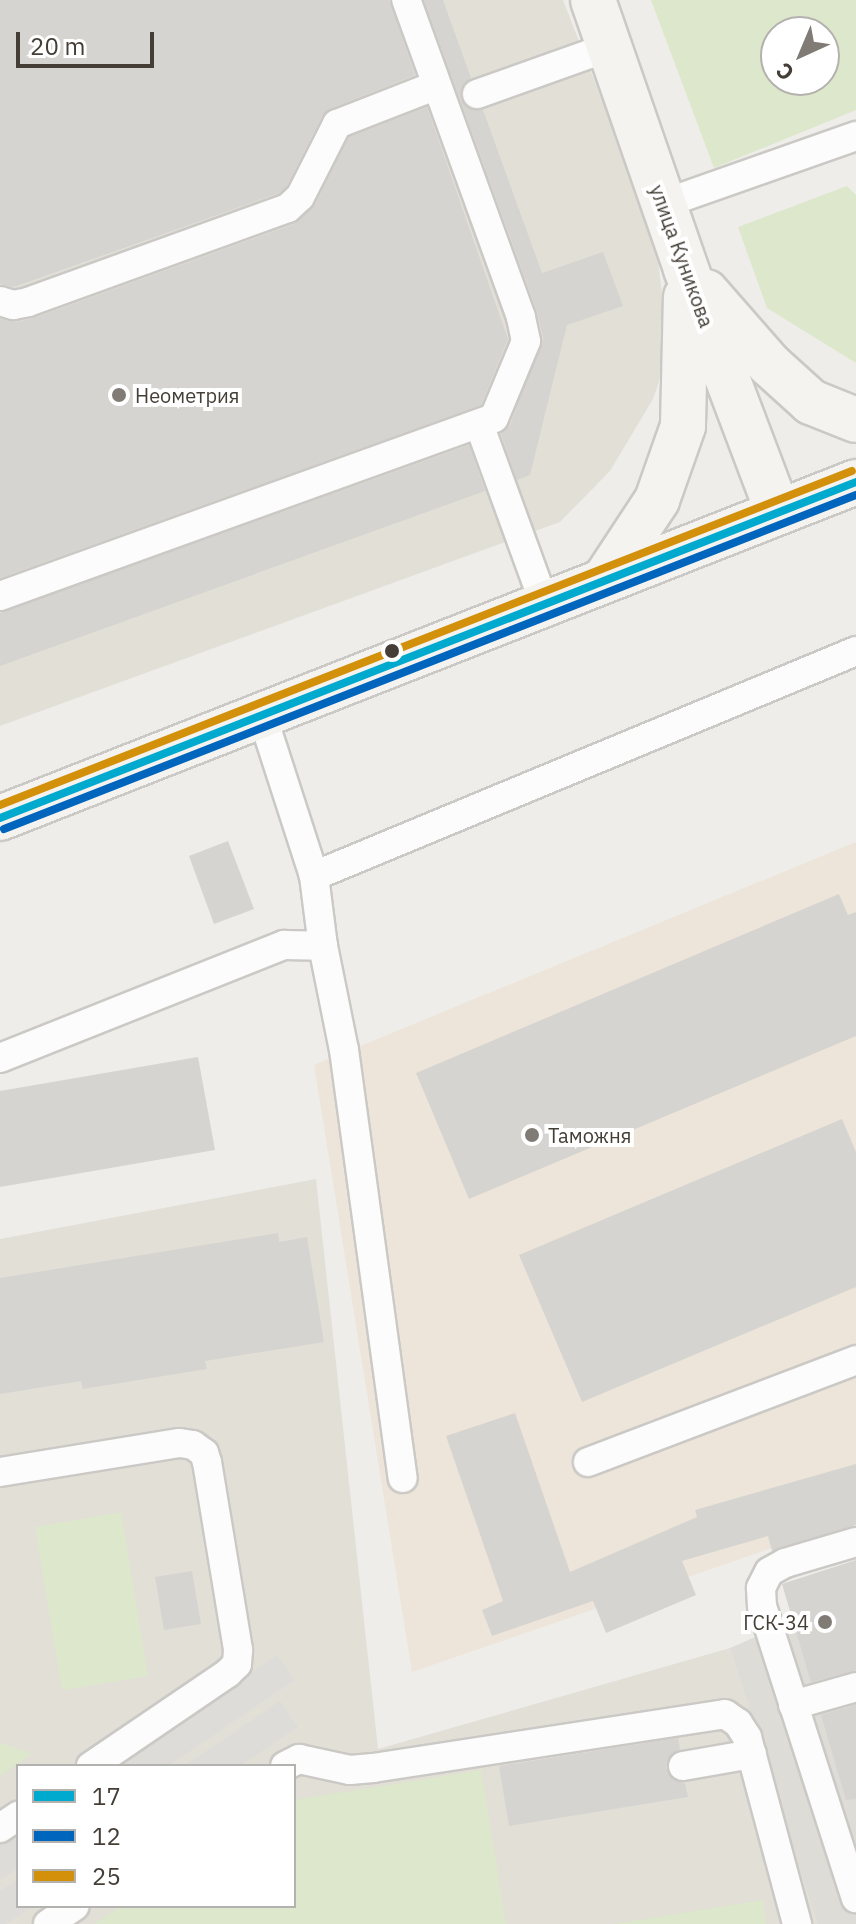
<!DOCTYPE html>
<html>
<head>
<meta charset="utf-8">
<style>
	body { margin:0 }
	#map { position:relative; width:856px; height:1924px; overflow:hidden; background:#eeede9; font-family:"IBM Plex Sans",sans-serif }
	div>[style] { position:absolute }
	.residential>* { inset:0; background:#e2dfd7 }
	.commercial>* { inset:0; background:#ede5da }
	.industrial>* { inset:0; background:#dedcd7 }
	.green>* { inset:0; background:#dce7cb }
	.parking>* { inset:0; background:#dedcd9 }
	.building>* { inset:0; background:#d6d4d0 }
	.roads { filter:drop-shadow(2px 0 #cbc9c5) drop-shadow(-2px 0 #cbc9c5) drop-shadow(0 2px #cbc9c5) drop-shadow(0 -2px #cbc9c5) }
	.lane>* { height:28px; margin:-14px; padding:0 14px; transform-origin:14px; border-radius:14px; background:#fcfcfc }
	.secondary>* { height:44px; margin:-22px; padding:0 22px; transform-origin:22px; border-radius:22px; background:#f5f3ef }
	.bus-1>* { height:8px; margin:-4px; padding:0 4px; transform-origin:4px; border-radius:4px; background:#00a9ce }
	.bus-2>* { height:8px; margin:-4px; padding:0 4px; transform-origin:4px; border-radius:4px; background:#0065bd }
	.bus-3>* { height:8px; margin:-4px; padding:0 4px; transform-origin:4px; border-radius:4px; background:#d3910b }
	.dots>* { width:22px; height:22px; translate:-50% -50%; box-sizing:border-box; border:4px solid #fff; border-radius:50% }
	span { translate:-50% -50%; white-space:nowrap; text-align:center; line-height:1.15; -webkit-text-stroke:8px #fff; paint-order:stroke }
	.street-label { font-size:20px; color:#443e36 }
	.poi-label { font-size:20px; color:#443e36 }
	.left { translate:0 -50%; text-align:left }
	.right { translate:-100% -50%; text-align:right }
	.legend { position:absolute; left:16px; top:1764px; width:280px; height:144px; box-sizing:border-box; background:#fff; border:2px solid #b4b2af; margin:0; padding:10px 14px; list-style:none; font-size:24px; color:#443e36 }
	.legend li { display:flex; align-items:center; gap:16px; height:40px }
	.legend b { width:40px; border:2px solid #b4b2af }
	.north { position:absolute; left:760px; top:16px; width:80px; height:80px; box-sizing:border-box; background:#fff; border:2px solid #b4b2af; border-radius:50%; rotate:224deg; font-size:22px; font-weight:700; line-height:32px; text-align:center; color:#443e36 }
	.north::after { content:''; display:block; margin:auto; width:28px; height:36px; background:#807b75; clip-path:polygon(50% 0,100% 100%,50% 72%,0 100%) }
	.scale { position:absolute; left:16px; top:32px; width:138px; height:36px; box-sizing:border-box; border:4px solid #443e36; border-top:0; padding-left:10px; font-size:24px; line-height:28px; white-space:nowrap; color:#443e36; -webkit-text-stroke:6px #fff; paint-order:stroke }
</style>
</head>
<body>
<div id="map">
	<div class="residential">
		<i style="clip-path:polygon(0 0,563px 0,655px 236px,669px 352px,653px 399px,610px 471px,560px 522px,0 726px)"></i>
		<i style="clip-path:polygon(evenodd,316px 1179px,378px 1749px,730px 1648px,817px 1924px,0 1924px,0 1239px,316px 1179px,18px 1766px,294px 1766px,294px 1906px,18px 1906px,18px 1766px)"></i>
	</div>
	<div class="commercial">
		<i style="clip-path:polygon(856px 842px,856px 1519px,412px 1672px,314px 1065px)"></i>
	</div>
	<div class="industrial">
		<i style="clip-path:polygon(856px 1593px,856px 1924px,817px 1924px,730px 1648px)"></i>
	</div>
	<div class="green">
		<i style="clip-path:polygon(evenodd,651px 0,856px 0,856px 110px,714px 168px,651px 0,776px 32px,824px 32px,824px 80px,776px 80px,776px 32px)"></i>
		<i style="clip-path:polygon(847px 186px,856px 195px,856px 363px,767px 308px,738px 227px)"></i>
		<i style="clip-path:polygon(121px 1512px,148px 1676px,62px 1690px,35px 1527px)"></i>
		<i style="clip-path:polygon(0 1742px,4px 1744px,32px 1754px,0 1776px)"></i>
		<i style="clip-path:polygon(481px 1770px,506px 1924px,94px 1924px,121px 1906px,294px 1906px,294px 1800px)"></i>
		<i style="clip-path:polygon(763px 1900px,766px 1924px,613px 1924px)"></i>
	</div>
	<div class="parking">
		<i style="clip-path:polygon(277px 1655px,295px 1680px,168px 1766px,113px 1766px)"></i>
		<i style="clip-path:polygon(280px 1701px,298px 1727px,240px 1766px,184px 1766px)"></i>
		<i style="clip-path:polygon(18px 1830px,18px 1868px,0 1880px,0 1842px)"></i>
		<i style="clip-path:polygon(18px 1879px,18px 1906px,33px 1906px,6px 1924px,0 1924px,0 1891px)"></i>
	</div>
	<div class="building">
		<i style="clip-path:polygon(0 0,389px 0,415px 75px,330px 109px,322px 116px,286px 187px,279px 193px,14px 287px,0 284px)"></i>
		<i style="clip-path:polygon(424px 0,443px 0,471px 78px,461px 90px,461px 100px,473px 110px,483px 110px,542px 273px,603px 252px,623px 306px,567px 325px,530px 475px,517px 480px,501px 434px,510px 425px,543px 338px,537px 311px)"></i>
		<i style="clip-path:polygon(427px 107px,508px 339px,481px 405px,0 578px,0 319px,16px 322px,34px 318px,294px 224px,315px 205px,349px 137px)"></i>
		<i style="clip-path:polygon(469px 445px,485px 491px,0 666px,0 613px)"></i>
		<i style="clip-path:polygon(228px 841px,254px 909px,214px 924px,189px 856px)"></i>
		<i style="clip-path:polygon(839px 894px,848px 915px,856px 912px,856px 1036px,469px 1199px,416px 1073px)"></i>
		<i style="clip-path:polygon(198px 1057px,215px 1150px,0 1187px,0 1091px)"></i>
		<i style="clip-path:polygon(842px 1119px,856px 1152px,856px 1287px,582px 1402px,519px 1255px)"></i>
		<i style="clip-path:polygon(278px 1233px,279px 1242px,307px 1237px,324px 1342px,205px 1361px,207px 1369px,83px 1389px,81px 1381px,0 1394px,0 1278px)"></i>
		<i style="clip-path:polygon(515px 1413px,570px 1572px,697px 1517px,695px 1510px,856px 1464px,856px 1525px,772px 1551px,768px 1536px,682px 1561px,696px 1595px,606px 1633px,593px 1601px,492px 1636px,482px 1610px,503px 1601px,446px 1436px)"></i>
		<i style="clip-path:polygon(856px 1560px,856px 1670px,811px 1682px,782px 1584px)"></i>
		<i style="clip-path:polygon(192px 1571px,201px 1624px,164px 1630px,155px 1577px)"></i>
		<i style="clip-path:polygon(856px 1705px,856px 1799px,846px 1800px,821px 1715px)"></i>
		<i style="clip-path:polygon(678px 1738px,680px 1749px,672px 1754px,666px 1768px,671px 1777px,685px 1783px,688px 1797px,509px 1826px,499px 1766px)"></i>
	</div>
	<div class="roads">
		<div class="lane">
			<i style="left:477px;top:94px;width:140px;rotate:-19.6deg"></i>
			<i style="left:663px;top:204px;width:205px;rotate:-19.4deg"></i>
			<i style="left:0;top:301px;width:14px;rotate:17deg"></i>
			<i style="left:13px;top:305px;width:15px;rotate:-11deg"></i>
			<i style="left:28px;top:302px;width:276px;rotate:-19.9deg"></i>
			<i style="left:288px;top:208px;width:16px;rotate:-43deg"></i>
			<i style="left:300px;top:197px;width:82px;rotate:-63.1deg"></i>
			<i style="left:337px;top:124px;width:107px;rotate:-21.3deg"></i>
			<i style="left:479px;top:424px;width:190px;rotate:70deg"></i>
			<i style="left:0;top:596px;width:525px;rotate:-19.82deg"></i>
			<i style="left:494px;top:418px;width:83px;rotate:-67.4deg"></i>
			<i style="left:526px;top:341px;width:25px;rotate:-102deg"></i>
			<i style="left:521px;top:317px;width:337px;rotate:-109.9deg"></i>
			<i style="left:262px;top:715px;width:169px;rotate:72.1deg"></i>
			<i style="left:314px;top:876px;width:71px;rotate:82.7deg"></i>
			<i style="left:323px;top:946px;width:106px;rotate:78.6deg"></i>
			<i style="left:344px;top:1050px;width:432px;rotate:82.2deg"></i>
			<i style="left:314px;top:876px;width:587px;rotate:-22.54deg"></i>
			<i style="left:0;top:1058px;width:306px;rotate:-21.7deg"></i>
			<i style="left:284px;top:945px;width:39px;rotate:1deg"></i>
			<i style="left:588px;top:1462px;width:287px;rotate:-20.8deg"></i>
			<i style="left:0;top:1472px;width:182px;rotate:-9.2deg"></i>
			<i style="left:180px;top:1443px;width:13px;rotate:9deg"></i>
			<i style="left:193px;top:1445px;width:14px;rotate:36deg"></i>
			<i style="left:204px;top:1453px;width:9px;rotate:72deg"></i>
			<i style="left:207px;top:1462px;width:191px;rotate:80.6deg"></i>
			<i style="left:238px;top:1650px;width:14px;rotate:94deg"></i>
			<i style="left:237px;top:1664px;width:13px;rotate:135deg"></i>
			<i style="left:228px;top:1673px;width:166px;rotate:145.8deg"></i>
			<i style="left:856px;top:1542px;width:74px;rotate:163.5deg"></i>
			<i style="left:785px;top:1563px;width:18px;rotate:151deg"></i>
			<i style="left:769px;top:1572px;width:18px;rotate:117deg"></i>
			<i style="left:761px;top:1588px;width:18px;rotate:87deg"></i>
			<i style="left:762px;top:1606px;width:307px;rotate:72.2deg"></i>
			<i style="left:793px;top:1705px;width:66px;rotate:-15.9deg"></i>
			<i style="left:285px;top:1766px;width:16px;rotate:-27deg"></i>
			<i style="left:299px;top:1759px;width:52px;rotate:12.2deg"></i>
			<i style="left:350px;top:1770px;width:23px;rotate:-5deg"></i>
			<i style="left:373px;top:1768px;width:356px;rotate:-8.7deg"></i>
			<i style="left:725px;top:1714px;width:16px;rotate:35deg"></i>
			<i style="left:738px;top:1723px;width:17px;rotate:57deg"></i>
			<i style="left:747px;top:1737px;width:194px;rotate:75deg"></i>
			<i style="left:683px;top:1766px;width:70px;rotate:-9.9deg"></i>
			<i style="left:0;top:1828px;width:22px;rotate:-34deg"></i>
			<i style="left:48px;top:1924px;width:32px;rotate:-34deg"></i>
		</div>
		<div class="secondary">
			<i style="left:593px;top:0;width:285px;rotate:70.9deg"></i>
			<i style="left:686px;top:269px;width:258px;rotate:69.3deg"></i>
			<i style="left:706px;top:292px;width:96px;rotate:48.8deg"></i>
			<i style="left:769px;top:364px;width:57px;rotate:42.1deg"></i>
			<i style="left:811px;top:402px;width:48px;rotate:21.8deg"></i>
			<i style="left:605px;top:579px;width:95px;rotate:-56.6deg"></i>
			<i style="left:657px;top:500px;width:78px;rotate:-70.6deg"></i>
			<i style="left:683px;top:426px;width:129px;rotate:-88.7deg"></i>
			<i style="left:0;top:818px;width:920px;rotate:-21.43deg"></i>
		</div>
	</div>
	<div class="bus-1">
		<i style="left:0;top:818px;width:920px;rotate:-21.43deg"></i>
	</div>
	<div class="bus-2">
		<i style="left:4px;top:829px;width:915px;rotate:-21.41deg"></i>
	</div>
	<div class="bus-3">
		<i style="left:0;top:805px;width:915px;rotate:-21.41deg"></i>
	</div>
	<div class="dots">
		<i style="left:119px;top:395px;background:#807b75"></i>
		<i style="left:392px;top:651px;background:#443e36"></i>
		<i style="left:532px;top:1135px;background:#807b75"></i>
		<i style="left:825px;top:1622px;background:#807b75"></i>
	</div>
	<div class="street-label">
		<span style="left:682px;top:256px;rotate:70deg">улица Куникова</span>
	</div>
	<div class="poi-label">
		<span class="left" style="left:135px;top:395px">Неометрия</span>
		<span class="left" style="left:548px;top:1135px">Таможня</span>
		<span class="right" style="left:809px;top:1622px">ГСК-34</span>
	</div>
	<ul class="legend">
	<li><b style="height:10px;background:#00a9ce"></b>17</li>
	<li><b style="height:10px;background:#0065bd"></b>12</li>
	<li><b style="height:10px;background:#d3910b"></b>25</li>
	</ul>
	<div class="north">С</div>
	<div class="scale">20 m</div>
</div>
</body>
</html>
